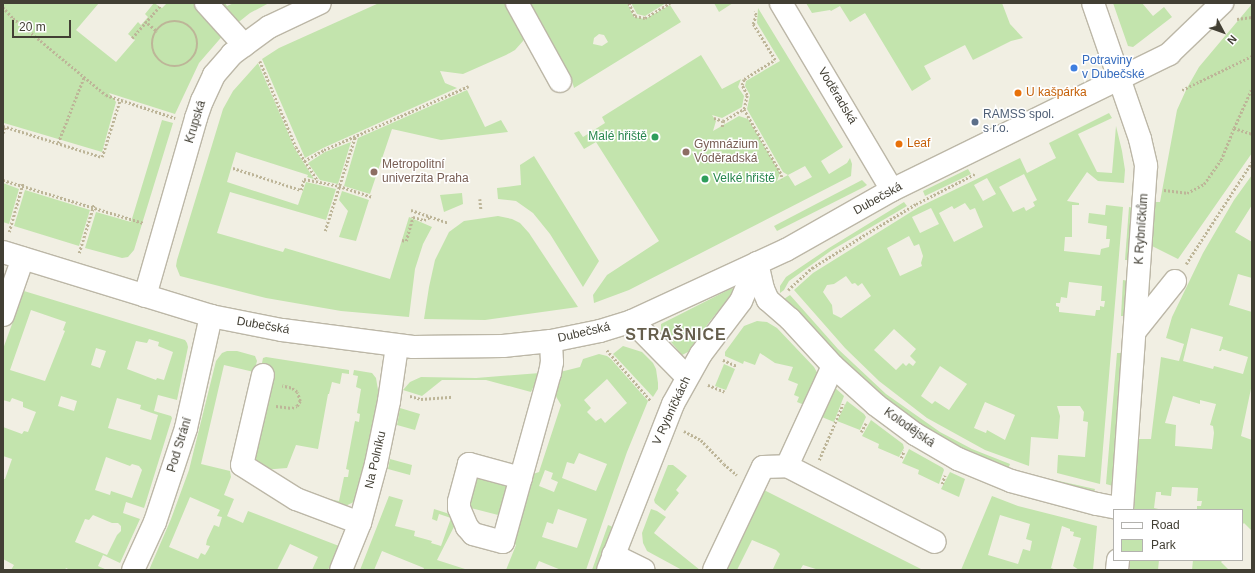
<!DOCTYPE html>
<html>
<head>
<meta charset="utf-8">
<style>
	body { margin:0 }
	#map { position:relative; width:1255px; height:573px; overflow:hidden; background:#f1efe3; font-family:Helvetica,sans-serif }
	div>[style] { position:absolute }
	.green>* { inset:0; background:#c3e4ad }
	.path>* { height:2.5px; margin-top:-1.25px; transform-origin:0; background:repeating-linear-gradient(90deg,#bdb598 0 2px,transparent 0 4px) }
	.path>.ring { margin:-1.25px; padding:0; box-sizing:content-box; background:none; border:2.5px solid #bdb598; border-radius:50% }
	.roads { filter:drop-shadow(1px 0 #bcb7a7) drop-shadow(-1px 0 #bcb7a7) drop-shadow(0 1px #bcb7a7) drop-shadow(0 -1px #bcb7a7) }
	.minor>* { height:22px; margin:-11px; padding:0 11px; transform-origin:11px; border-radius:11px; background:#fff }
	.dots>* { width:11px; height:11px; translate:-50% -50%; box-sizing:border-box; border:2px solid #fff; border-radius:50% }
	span { translate:-50% -50%; white-space:nowrap; text-align:center; line-height:1.15; -webkit-text-stroke:3px #fff; paint-order:stroke }
	.shop-label { font-size:12px; color:#366cbe }
	.left { translate:0 -50%; text-align:left }
	.food-label { font-size:12px; color:#c56008 }
	.street-label { font-size:12px; color:#423f34 }
	.service-label { font-size:12px; color:#4e5e75 }
	.leisure-label { font-size:12px; color:#27864d }
	.right { translate:-100% -50%; text-align:right }
	.education-label { font-size:12px; color:#785e54 }
	.district-label { font-size:16px; color:#655e4c; font-weight:700; letter-spacing:1px }
	.frame { position:absolute; inset:0; border:4px solid #423f34; pointer-events:none }
	.legend { position:absolute; left:1113px; top:509px; width:130px; height:52px; box-sizing:border-box; background:#fff; border:1px solid #b3b2ae; margin:0; padding:5px 7px; list-style:none; font-size:12px; color:#423f34 }
	.legend li { display:flex; align-items:center; gap:8px; height:20px }
	.legend b { width:20px; border:1px solid #b3b2ae }
	.north { position:absolute; left:1203px; top:12px; width:40px; height:40px; -webkit-text-stroke:3px #fff; paint-order:stroke; rotate:131deg; font-size:11px; font-weight:700; line-height:16px; text-align:center; color:#423f34 }
	.north::after { content:''; display:block; margin:auto; width:14px; height:18px; background:#423f34; clip-path:polygon(50% 0,100% 100%,50% 72%,0 100%) }
	.scale { position:absolute; left:12px; top:20px; width:59px; height:18px; box-sizing:border-box; border:2px solid #423f34; border-top:0; padding-left:5px; font-size:12px; line-height:14px; white-space:nowrap; color:#423f34; -webkit-text-stroke:3px #fff; paint-order:stroke }
</style>
</head>
<body>
<div id="map">
	<div class="green">
		<i style="clip-path:polygon(3px 3px,99px 3px,76px 30px,116px 62px,135px 40px,128px 34px,138px 22px,141px 25px,148px 17px,145px 14px,154px 3px,162px 8px,167px 3px,225px 3px,227px 6px,234px 3px,269px 3px,250px 13px,225px 33px,199px 63px,175px 114px,109px 93px,116px 102px,102px 152px,4px 123px,3px 125px)"></i>
		<i style="clip-path:polygon(379px 3px,512px 3px,526px 31px,523px 41px,515px 50px,506px 55px,463px 74px,440px 71px,445px 83px,457px 88px,323px 148px,305px 158px,262px 59px,279px 48px)"></i>
		<i style="clip-path:polygon(evenodd,525px 3px,627px 3px,634px 17px,645px 19px,670px 5px,681px 22px,574px 88px,570px 74px,566px 76px,525px 3px,599px 34px,604px 35px,608px 42px,602px 46px,593px 44px,594px 38px,599px 34px)"></i>
		<i style="clip-path:polygon(631px 3px,666px 3px,645px 16px,637px 14px)"></i>
		<i style="clip-path:polygon(714px 3px,733px 3px,719px 12px)"></i>
		<i style="clip-path:polygon(806px 3px,1002px 3px,1010px 24px,1023px 38px,1011px 41px,973px 60px,965px 45px,924px 66px,931px 79px,912px 91px,865px 13px,850px 22px,840px 6px,831px 11px,830px 10px,812px 13px)"></i>
		<i style="clip-path:polygon(1113px 3px,1142px 3px,1153px 16px,1164px 7px,1172px 17px,1133px 47px,1128px 46px)"></i>
		<i style="clip-path:polygon(1252px 4px,1252px 153px,1178px 259px,1152px 246px,1153px 202px,1160px 202px,1177px 110px,1187px 88px,1199px 67px)"></i>
		<i style="clip-path:polygon(evenodd,758px 8px,843px 147px,821px 161px,829px 174px,847px 163px,850px 158px,852px 164px,851px 176px,629px 290px,594px 303px,593px 295px,607px 275px,659px 241px,596px 142px,584px 149px,574px 133px,579px 131px,583px 137px,605px 123px,602px 117px,701px 55px,722px 89px,741px 79px,738px 87px,744px 96px,742px 107px,722px 118px,712px 115px,716px 121px,713px 131px,739px 116px,748px 119px,780px 173px,777px 181px,788px 175px,783px 172px,747px 109px,750px 95px,745px 86px,746px 81px,780px 61px,757px 23px,758px 8px,805px 166px,812px 177px,795px 186px,788px 175px,805px 166px)"></i>
		<i style="clip-path:polygon(258px 63px,295px 149px,314px 179px,307px 177px,308px 175px,236px 152px,227px 182px,298px 205px,306px 182px,336px 189px,326px 220px,230px 192px,217px 233px,283px 252px,285px 248px,390px 279px,409px 217px,432px 227px,423px 244px,415px 269px,409px 317px,341px 311px,266px 298px,180px 276px,176px 266px,177px 260px,223px 109px,233px 91px)"></i>
		<i style="clip-path:polygon(467px 90px,485px 127px,501px 120px,508px 132px,441px 140px,392px 129px,370px 194px,344px 186px,358px 138px)"></i>
		<i style="clip-path:polygon(evenodd,1109px 113px,1112px 118px,1078px 134px,1097px 172px,1112px 173px,1116px 126px,1122px 151px,1125px 170px,1124px 183px,1098px 181px,1087px 172px,1067px 201px,1079px 203px,1079px 205px,1072px 205px,1072px 237px,1065px 237px,1064px 251px,1100px 255px,1101px 249px,1109px 247px,1110px 239px,1106px 239px,1107px 226px,1088px 223px,1089px 213px,1105px 215px,1106px 205px,1123px 207px,1100px 484px,1057px 473px,1058px 455px,1085px 457px,1088px 422px,1083px 421px,1084px 412px,1080px 406px,1057px 406px,1060px 416px,1058px 439px,1031px 437px,1029px 466px,985px 450px,927px 418px,879px 381px,845px 348px,794px 290px,813px 273px,919px 207px,1020px 158px,1027px 173px,1056px 158px,1049px 143px,1109px 113px,1024px 174px,1037px 200px,1033px 202px,1035px 206px,1026px 211px,1024px 207px,1013px 212px,999px 187px,1024px 174px,1109px 113px,987px 178px,996px 194px,983px 201px,974px 185px,987px 178px,1109px 113px,965px 203px,970px 210px,975px 208px,983px 227px,954px 242px,939px 213px,952px 206px,954px 209px,965px 203px,1109px 113px,931px 208px,939px 224px,920px 233px,912px 217px,931px 208px,1109px 113px,909px 236px,914px 246px,919px 244px,923px 256px,921px 263px,922px 266px,900px 276px,887px 248px,909px 236px,1109px 113px,846px 276px,852px 284px,855px 283px,858px 286px,862px 283px,871px 296px,841px 318px,833px 314px,832px 305px,823px 292px,827px 285px,834px 284px,846px 276px,1109px 113px,1069px 282px,1102px 286px,1101px 301px,1105px 301px,1104px 307px,1100px 306px,1100px 310px,1096px 310px,1095px 316px,1059px 312px,1059px 307px,1056px 306px,1056px 303px,1060px 303px,1061px 297px,1067px 298px,1069px 282px,1109px 113px,894px 329px,916px 349px,910px 356px,916px 362px,913px 366px,909px 363px,906px 366px,903px 363px,896px 370px,874px 350px,894px 329px,1109px 113px,940px 366px,967px 384px,949px 410px,935px 401px,932px 404px,921px 396px,940px 366px,1109px 113px,985px 402px,1015px 415px,1005px 440px,987px 430px,986px 433px,974px 428px,985px 402px)"></i>
		<i style="clip-path:polygon(162px 120px,173px 123px,134px 250px,128px 257px,122px 258px,85px 248px,96px 212px,131px 222px)"></i>
		<i style="clip-path:polygon(351px 142px,338px 184px,320px 180px,308px 163px,325px 152px)"></i>
		<i style="clip-path:polygon(534px 156px,599px 261px,583px 287px,550px 234px,533px 213px,516px 201px,498px 199px,497px 188px,521px 185px,520px 165px)"></i>
		<i style="clip-path:polygon(968px 169px,971px 174px,925px 196px,923px 191px)"></i>
		<i style="clip-path:polygon(evenodd,1252px 175px,1252px 205px,1235px 232px,1252px 242px,1252px 278px,1238px 274px,1229px 305px,1252px 312px,1252px 384px,1241px 436px,1252px 440px,1252px 531px,1244px 523px,1242px 525px,1242px 510px,1197px 510px,1197px 506px,1201px 506px,1202px 501px,1197px 501px,1198px 488px,1172px 487px,1171px 496px,1161px 495px,1161px 492px,1156px 492px,1154px 508px,1163px 510px,1134px 510px,1139px 439px,1151px 439px,1161px 357px,1179px 361px,1184px 344px,1166px 338px,1172px 317px,1203px 253px,1234px 200px,1252px 175px,1191px 328px,1223px 337px,1219px 351px,1221px 351px,1222px 349px,1248px 357px,1243px 374px,1214px 366px,1213px 369px,1183px 361px,1191px 328px,1252px 175px,1173px 396px,1200px 404px,1200px 400px,1216px 404px,1210px 425px,1213px 426px,1214px 433px,1212px 449px,1175px 446px,1176px 425px,1165px 423px,1173px 396px)"></i>
		<i style="clip-path:polygon(862px 180px,867px 185px,864px 187px,777px 231px,774px 226px)"></i>
		<i style="clip-path:polygon(3px 183px,19px 189px,9px 224px,3px 222px)"></i>
		<i style="clip-path:polygon(25px 190px,90px 210px,79px 246px,14px 226px)"></i>
		<i style="clip-path:polygon(342px 191px,369px 200px,356px 241px,339px 237px,348px 211px,339px 200px)"></i>
		<i style="clip-path:polygon(462px 193px,463px 204px,444px 212px,440px 195px)"></i>
		<i style="clip-path:polygon(904px 202px,907px 206px,832px 250px,789px 281px,784px 290px,780px 293px,780px 286px,786px 277px,829px 248px)"></i>
		<i style="clip-path:polygon(1129px 207px,1134px 208px,1130px 260px,1125px 260px)"></i>
		<i style="clip-path:polygon(498px 216px,512px 219px,520px 223px,529px 233px,578px 307px,485px 320px,424px 319px,429px 287px,435px 260px,449px 232px,464px 221px)"></i>
		<i style="clip-path:polygon(1123px 280px,1129px 281px,1126px 316px,1121px 316px)"></i>
		<i style="clip-path:polygon(732px 288px,734px 289px,734px 292px,710px 321px,688px 352px,682px 355px,661px 330px,661px 324px)"></i>
		<i style="clip-path:polygon(evenodd,24px 291px,185px 340px,187px 343px,188px 347px,177px 400px,158px 395px,154px 411px,171px 416px,172px 418px,145px 505px,144px 508px,126px 502px,123px 513px,140px 519px,120px 563px,103px 555px,98px 566px,107px 570px,70px 570px,66px 568px,65px 570px,11px 570px,14px 565px,3px 559px,3px 479px,5px 479px,12px 459px,3px 456px,3px 427px,22px 434px,24px 431px,28px 432px,36px 412px,23px 407px,23px 402px,12px 398px,10px 402px,3px 400px,3px 349px,24px 291px,31px 310px,66px 322px,63px 330px,65px 331px,45px 381px,10px 370px,31px 310px,24px 291px,149px 339px,159px 342px,158px 346px,173px 352px,164px 380px,157px 378px,156px 380px,127px 369px,136px 341px,147px 343px,149px 339px,24px 291px,96px 348px,106px 351px,100px 368px,91px 365px,96px 348px,24px 291px,61px 396px,77px 401px,74px 411px,58px 406px,61px 396px,24px 291px,117px 398px,141px 405px,140px 409px,158px 415px,151px 440px,108px 428px,117px 398px,24px 291px,106px 457px,130px 466px,132px 464px,139px 466px,142px 470px,132px 498px,111px 491px,110px 495px,95px 490px,106px 457px,24px 291px,93px 515px,112px 523px,118px 523px,121px 526px,121px 531px,117px 535px,107px 555px,75px 542px,85px 519px,89px 520px,93px 515px)"></i>
		<i style="clip-path:polygon(790px 295px,838px 349px,886px 394px,940px 432px,972px 449px,1010px 464px,1007px 472px,915px 424px,839px 360px,784px 299px)"></i>
		<i style="clip-path:polygon(757px 321px,767px 322px,777px 328px,814px 367px,819px 376px,807px 406px,797px 402px,799px 397px,794px 395px,798px 384px,788px 380px,793px 367px,775px 363px,760px 353px,755px 365px,744px 361px,743px 364px,725px 356px,725px 352px,744px 326px)"></i>
		<i style="clip-path:polygon(623px 346px,642px 352px,653px 363px,656px 369px,658px 383px,658px 389px,653px 397px,613px 354px)"></i>
		<i style="clip-path:polygon(evenodd,227px 351px,237px 351px,255px 356px,257px 361px,254px 372px,224px 365px,201px 464px,230px 471px,231px 477px,224px 495px,234px 499px,227px 516px,243px 523px,248px 511px,339px 546px,328px 570px,312px 570px,318px 557px,290px 544px,277px 570px,149px 570px,171px 519px,189px 470px,216px 361px,222px 353px,227px 351px,190px 497px,220px 510px,217px 516px,222px 517px,219px 527px,214px 525px,207px 540px,206px 545px,210px 546px,208px 550px,205px 555px,201px 553px,198px 559px,169px 547px,190px 497px)"></i>
		<i style="clip-path:polygon(1117px 353px,1123px 353px,1113px 486px,1106px 484px)"></i>
		<i style="clip-path:polygon(evenodd,599px 354px,607px 356px,611px 359px,648px 401px,627px 452px,586px 570px,561px 570px,539px 561px,535px 570px,506px 570px,516px 545px,511px 542px,530px 475px,539px 472px,561px 405px,554px 393px,560px 372px,580px 367px,583px 359px,599px 354px,607px 379px,627px 403px,605px 423px,601px 418px,596px 421px,587px 412px,591px 408px,584px 400px,607px 379px,599px 354px,579px 453px,607px 464px,596px 491px,562px 478px,567px 462px,574px 464px,579px 453px,599px 354px,545px 470px,553px 473px,551px 479px,558px 482px,554px 492px,539px 486px,545px 470px,599px 354px,558px 509px,587px 519px,577px 548px,542px 537px,547px 522px,553px 524px,558px 509px)"></i>
		<i style="clip-path:polygon(266px 357px,349px 370px,349px 374px,342px 373px,340px 384px,332px 382px,329px 394px,328px 394px,318px 449px,296px 445px,287px 468px,262px 470px,252px 463px,262px 363px,263px 358px)"></i>
		<i style="clip-path:polygon(724px 364px,735px 369px,726px 390px,715px 386px)"></i>
		<i style="clip-path:polygon(354px 370px,372px 373px,376px 378px,379px 396px,364px 470px,354px 502px,343px 507px,309px 495px,339px 501px,344px 477px,348px 477px,349px 470px,346px 469px,355px 421px,359px 422px,360px 414px,357px 413px,361px 389px,356px 387px,358px 376px,353px 375px)"></i>
		<i style="clip-path:polygon(540px 373px,531px 392px,486px 380px,442px 380px,422px 396px,403px 390px,410px 382px,421px 377px,476px 378px)"></i>
		<i style="clip-path:polygon(833px 386px,844px 396px,834px 422px,817px 415px)"></i>
		<i style="clip-path:polygon(847px 401px,864px 414px,866px 417px,860px 430px,837px 421px)"></i>
		<i style="clip-path:polygon(400px 408px,420px 414px,415px 430px,397px 425px)"></i>
		<i style="clip-path:polygon(871px 420px,903px 444px,904px 448px,899px 457px,878px 448px,879px 444px,862px 436px)"></i>
		<i style="clip-path:polygon(909px 449px,943px 468px,944px 470px,939px 484px,918px 474px,919px 470px,902px 463px)"></i>
		<i style="clip-path:polygon(390px 459px,412px 465px,410px 475px,388px 469px)"></i>
		<i style="clip-path:polygon(668px 465px,673px 465px,687px 476px,676px 490px,679px 493px,665px 511px,655px 503px,654px 500px)"></i>
		<i style="clip-path:polygon(950px 472px,965px 479px,959px 497px,941px 489px)"></i>
		<i style="clip-path:polygon(476px 477px,510px 487px,502px 516px,467px 507px)"></i>
		<i style="clip-path:polygon(1050px 479px,1095px 489px,1093px 496px,1049px 485px)"></i>
		<i style="clip-path:polygon(760px 488px,923px 570px,819px 570px,803px 565px,800px 570px,775px 570px,773px 569px,780px 554px,776px 550px,752px 540px,737px 570px,721px 570px)"></i>
		<i style="clip-path:polygon(389px 496px,403px 500px,395px 526px,415px 531px,414px 536px,432px 541px,431px 543px,441px 546px,451px 518px,439px 514px,437px 521px,432px 519px,434px 509px,459px 517px,437px 560px,468px 570px,423px 570px,424px 568px,382px 551px,374px 570px,360px 570px)"></i>
		<i style="clip-path:polygon(evenodd,992px 496px,1018px 506px,1097px 526px,1093px 570px,1079px 570px,1073px 566px,1081px 538px,1073px 536px,1074px 532px,1070px 531px,1070px 529px,1062px 526px,1051px 568px,1056px 570px,961px 570px,992px 496px,1000px 515px,1030px 524px,1026px 539px,1032px 541px,1030px 551px,1023px 549px,1018px 564px,988px 555px,1000px 515px)"></i>
		<i style="clip-path:polygon(651px 509px,657px 511px,666px 517px,654px 533px,700px 570px,682px 570px,647px 551px,643px 543px,642px 533px)"></i>
		<i style="clip-path:polygon(608px 525px,613px 527px,598px 570px,592px 570px)"></i>
		<i style="clip-path:polygon(1130px 560px,1159px 560px,1158px 570px,1130px 570px)"></i>
		<i style="clip-path:polygon(1193px 560px,1223px 560px,1221px 562px,1229px 570px,1192px 570px)"></i>
	</div>
	<div class="path">
		<i style="left:629px;top:3px;width:14px;rotate:65deg"></i>
		<i style="left:635px;top:16px;width:10px;rotate:11deg"></i>
		<i style="left:645px;top:18px;width:29px;rotate:-31deg"></i>
		<i style="left:3px;top:7px;width:15px;rotate:48deg"></i>
		<i style="left:13px;top:18px;width:121px;rotate:39.6deg"></i>
		<i style="left:106px;top:95px;width:73px;rotate:18.4deg"></i>
		<i style="left:1237px;top:19px;width:15px;rotate:-8deg"></i>
		<i class="ring" style="left:152px;top:21px;width:43.5px;height:43.5px"></i>
		<i style="left:145px;top:21px;width:16px;rotate:40deg"></i>
		<i style="left:132px;top:38px;width:43px;rotate:-48.8deg"></i>
		<i style="left:260px;top:61px;width:93px;rotate:67.3deg"></i>
		<i style="left:296px;top:147px;width:40px;rotate:57.1deg"></i>
		<i style="left:1182px;top:90px;width:78px;rotate:-25.9deg"></i>
		<i style="left:744px;top:109px;width:76px;rotate:60.1deg"></i>
		<i style="left:782px;top:175px;width:4px;rotate:104deg"></i>
		<i style="left:714px;top:118px;width:9px;rotate:18deg"></i>
		<i style="left:3px;top:126px;width:104px;rotate:17.4deg"></i>
		<i style="left:102px;top:157px;width:60px;rotate:-72.5deg"></i>
		<i style="left:722px;top:127px;width:6px;rotate:-81deg"></i>
		<i style="left:723px;top:121px;width:24px;rotate:-30deg"></i>
		<i style="left:744px;top:109px;width:14px;rotate:-78deg"></i>
		<i style="left:747px;top:95px;width:11px;rotate:-117deg"></i>
		<i style="left:742px;top:85px;width:6px;rotate:-72deg"></i>
		<i style="left:744px;top:79px;width:36px;rotate:-32deg"></i>
		<i style="left:775px;top:60px;width:42px;rotate:-121.4deg"></i>
		<i style="left:753px;top:24px;width:9px;rotate:-72deg"></i>
		<i style="left:756px;top:15px;width:4px;rotate:-117deg"></i>
		<i style="left:1234px;top:128px;width:44px;rotate:-65.8deg"></i>
		<i style="left:3px;top:133px;width:7px;rotate:-74deg"></i>
		<i style="left:58px;top:143px;width:71px;rotate:-68.5deg"></i>
		<i style="left:304px;top:161px;width:23px;rotate:-29deg"></i>
		<i style="left:324px;top:150px;width:158px;rotate:-23.8deg"></i>
		<i style="left:233px;top:168px;width:71px;rotate:17.9deg"></i>
		<i style="left:301px;top:190px;width:11px;rotate:-75deg"></i>
		<i style="left:304px;top:179px;width:36px;rotate:11deg"></i>
		<i style="left:339px;top:186px;width:35px;rotate:18deg"></i>
		<i style="left:3px;top:180px;width:147px;rotate:17deg"></i>
		<i style="left:1164px;top:190px;width:23px;rotate:7deg"></i>
		<i style="left:1187px;top:193px;width:19px;rotate:-28deg"></i>
		<i style="left:1204px;top:184px;width:29px;rotate:-55deg"></i>
		<i style="left:1221px;top:160px;width:35px;rotate:-68deg"></i>
		<i style="left:1234px;top:128px;width:19px;rotate:18deg"></i>
		<i style="left:480px;top:199px;width:10px;rotate:84deg"></i>
		<i style="left:411px;top:210px;width:39px;rotate:19deg"></i>
		<i style="left:325px;top:231px;width:99px;rotate:-72.3deg"></i>
		<i style="left:9px;top:232px;width:51px;rotate:-74.1deg"></i>
		<i style="left:402px;top:240px;width:4px;rotate:14deg"></i>
		<i style="left:406px;top:241px;width:25px;rotate:-74deg"></i>
		<i style="left:413px;top:217px;width:11px;rotate:15deg"></i>
		<i style="left:424px;top:220px;width:7px;rotate:-27deg"></i>
		<i style="left:79px;top:253px;width:51px;rotate:-73deg"></i>
		<i style="left:1186px;top:264px;width:121px;rotate:-57.1deg"></i>
		<i style="left:788px;top:290px;width:33px;rotate:-43deg"></i>
		<i style="left:812px;top:268px;width:64px;rotate:-32.2deg"></i>
		<i style="left:866px;top:234px;width:58px;rotate:-31deg"></i>
		<i style="left:916px;top:204px;width:66px;rotate:-27deg"></i>
		<i style="left:607px;top:350px;width:67px;rotate:49.2deg"></i>
		<i style="left:723px;top:360px;width:15px;rotate:23deg"></i>
		<i style="left:708px;top:385px;width:18px;rotate:22deg"></i>
		<i style="left:410px;top:396px;width:11px;rotate:15deg"></i>
		<i style="left:421px;top:399px;width:32px;rotate:-4deg"></i>
		<i style="left:276px;top:406px;width:16px;rotate:7deg"></i>
		<i style="left:292px;top:408px;width:5px;rotate:-22deg"></i>
		<i style="left:297px;top:406px;width:6px;rotate:-59deg"></i>
		<i style="left:300px;top:401px;width:9px;rotate:-108deg"></i>
		<i style="left:297px;top:392px;width:7px;rotate:-146deg"></i>
		<i style="left:291px;top:388px;width:9px;rotate:-167deg"></i>
		<i style="left:684px;top:431px;width:19px;rotate:28deg"></i>
		<i style="left:701px;top:440px;width:33px;rotate:46deg"></i>
		<i style="left:724px;top:464px;width:17px;rotate:40deg"></i>
		<i style="left:861px;top:432px;width:10px;rotate:-61deg"></i>
		<i style="left:901px;top:458px;width:8px;rotate:-67deg"></i>
		<i style="left:819px;top:460px;width:61px;rotate:-66.8deg"></i>
		<i style="left:942px;top:484px;width:9px;rotate:-72deg"></i>
	</div>
	<div class="roads">
		<div class="minor">
			<i style="left:206px;top:3px;width:57px;rotate:47.9deg"></i>
			<i style="left:517px;top:3px;width:89px;rotate:61.1deg"></i>
			<i style="left:781px;top:3px;width:217px;rotate:59.3deg"></i>
			<i style="left:1093px;top:3px;width:144px;rotate:70.9deg"></i>
			<i style="left:1140px;top:139px;width:28px;rotate:77deg"></i>
			<i style="left:1146px;top:166px;width:345px;rotate:94deg"></i>
			<i style="left:3px;top:252px;width:218px;rotate:17.1deg"></i>
			<i style="left:211px;top:316px;width:72px;rotate:11.2deg"></i>
			<i style="left:282px;top:330px;width:132px;rotate:7.4deg"></i>
			<i style="left:413px;top:347px;width:90px;rotate:-0.6deg"></i>
			<i style="left:503px;top:346px;width:48px;rotate:-5.9deg"></i>
			<i style="left:551px;top:341px;width:50px;rotate:-11.5deg"></i>
			<i style="left:600px;top:331px;width:34px;rotate:-17deg"></i>
			<i style="left:632px;top:321px;width:170px;rotate:-24.8deg"></i>
			<i style="left:786px;top:250px;width:122px;rotate:-29.5deg"></i>
			<i style="left:892px;top:190px;width:309px;rotate:-26.1deg"></i>
			<i style="left:1169px;top:54px;width:74px;rotate:-43.9deg"></i>
			<i style="left:757px;top:263px;width:27px;rotate:77deg"></i>
			<i style="left:763px;top:289px;width:12px;rotate:66deg"></i>
			<i style="left:768px;top:300px;width:29px;rotate:41deg"></i>
			<i style="left:790px;top:319px;width:64px;rotate:47.5deg"></i>
			<i style="left:833px;top:366px;width:58px;rotate:42.2deg"></i>
			<i style="left:876px;top:405px;width:49px;rotate:36.6deg"></i>
			<i style="left:915px;top:434px;width:50px;rotate:30.2deg"></i>
			<i style="left:958px;top:459px;width:57px;rotate:22.5deg"></i>
			<i style="left:1011px;top:481px;width:89px;rotate:15deg"></i>
			<i style="left:1097px;top:504px;width:25px;rotate:11deg"></i>
			<i style="left:145px;top:296px;width:185px;rotate:-74deg"></i>
			<i style="left:196px;top:118px;width:18px;rotate:-71deg"></i>
			<i style="left:202px;top:101px;width:29px;rotate:-65deg"></i>
			<i style="left:214px;top:75px;width:28px;rotate:-49deg"></i>
			<i style="left:232px;top:54px;width:46px;rotate:-36.1deg"></i>
			<i style="left:269px;top:27px;width:56px;rotate:-25.2deg"></i>
			<i style="left:3px;top:315px;width:60px;rotate:-70.7deg"></i>
			<i style="left:632px;top:321px;width:78px;rotate:45.5deg"></i>
			<i style="left:1135px;top:331px;width:64px;rotate:-51.3deg"></i>
			<i style="left:263px;top:375px;width:92px;rotate:103.1deg"></i>
			<i style="left:242px;top:465px;width:64px;rotate:32.2deg"></i>
			<i style="left:296px;top:499px;width:68px;rotate:20.6deg"></i>
			<i style="left:787px;top:466px;width:166px;rotate:27.2deg"></i>
			<i style="left:521px;top:478px;width:54px;rotate:-164.9deg"></i>
			<i style="left:469px;top:464px;width:39px;rotate:105deg"></i>
			<i style="left:459px;top:502px;width:6px;rotate:90deg"></i>
			<i style="left:459px;top:508px;width:21px;rotate:67deg"></i>
			<i style="left:467px;top:527px;width:9px;rotate:49deg"></i>
			<i style="left:473px;top:534px;width:31px;rotate:15deg"></i>
			<i style="left:503px;top:542px;width:175px;rotate:-74.5deg"></i>
			<i style="left:550px;top:373px;width:11px;rotate:-80deg"></i>
			<i style="left:552px;top:362px;width:21px;rotate:-93deg"></i>
			<i style="left:613px;top:555px;width:34px;rotate:26deg"></i>
			<i style="left:133px;top:570px;width:53px;rotate:-65.4deg"></i>
			<i style="left:155px;top:522px;width:99px;rotate:-71.7deg"></i>
			<i style="left:186px;top:428px;width:115px;rotate:-77.4deg"></i>
			<i style="left:341px;top:570px;width:51px;rotate:-68deg"></i>
			<i style="left:360px;top:523px;width:61px;rotate:-74.8deg"></i>
			<i style="left:376px;top:464px;width:64px;rotate:-78.3deg"></i>
			<i style="left:389px;top:401px;width:56px;rotate:-81.7deg"></i>
			<i style="left:608px;top:570px;width:178px;rotate:-68.6deg"></i>
			<i style="left:673px;top:404px;width:57px;rotate:-60.8deg"></i>
			<i style="left:701px;top:354px;width:66px;rotate:-53deg"></i>
			<i style="left:741px;top:301px;width:41px;rotate:-67.2deg"></i>
			<i style="left:714px;top:570px;width:114px;rotate:-64.6deg"></i>
			<i style="left:763px;top:467px;width:24px;rotate:-2deg"></i>
			<i style="left:787px;top:466px;width:110px;rotate:-65.3deg"></i>
			<i style="left:1117px;top:570px;width:10px;rotate:-84deg"></i>
		</div>
	</div>
	<div class="dots">
		<i style="left:1074px;top:68px;background:#3f7fe0"></i>
		<i style="left:1018px;top:93px;background:#e8710a"></i>
		<i style="left:975px;top:122px;background:#5c6f8a"></i>
		<i style="left:655px;top:137px;background:#2e9e5b"></i>
		<i style="left:899px;top:144px;background:#e8710a"></i>
		<i style="left:686px;top:152px;background:#8d6e63"></i>
		<i style="left:374px;top:172px;background:#8d6e63"></i>
		<i style="left:705px;top:179px;background:#2e9e5b"></i>
	</div>
	<div class="shop-label">
		<span class="left" style="left:1082px;top:68px">Potraviny<br>v Dubečské</span>
	</div>
	<div class="food-label">
		<span class="left" style="left:1026px;top:93px">U kašpárka</span>
		<span class="left" style="left:907px;top:144px">Leaf</span>
	</div>
	<div class="street-label">
		<span style="left:837px;top:96px;rotate:59deg">Voděradská</span>
		<span style="left:196px;top:122px;rotate:-73deg">Krupská</span>
		<span style="left:878px;top:199px;rotate:-29deg">Dubečská</span>
		<span style="left:1142px;top:229px;rotate:-86deg">K Rybníčkům</span>
		<span style="left:263px;top:326px;rotate:10deg">Dubečská</span>
		<span style="left:584px;top:333px;rotate:-13deg">Dubečská</span>
		<span style="left:672px;top:411px;rotate:-65deg">V Rybníčkách</span>
		<span style="left:909px;top:428px;rotate:35deg">Kolodějská</span>
		<span style="left:180px;top:445px;rotate:-73deg">Pod Strání</span>
		<span style="left:376px;top:460px;rotate:-77deg">Na Polníku</span>
	</div>
	<div class="service-label">
		<span class="left" style="left:983px;top:122px">RAMSS spol.<br>s r.o.</span>
	</div>
	<div class="leisure-label">
		<span class="right" style="left:647px;top:137px">Malé hřiště</span>
		<span class="left" style="left:713px;top:179px">Velké hřiště</span>
	</div>
	<div class="education-label">
		<span class="left" style="left:694px;top:152px">Gymnázium<br>Voděradská</span>
		<span class="left" style="left:382px;top:172px">Metropolitní<br>univerzita Praha</span>
	</div>
	<div class="district-label">
		<span style="left:676px;top:335px">STRAŠNICE</span>
	</div>
	<div class="frame"></div>
	<ul class="legend">
	<li><b style="height:5px;background:#fff"></b>Road</li>
	<li><b style="height:11px;background:#c3e4ad"></b>Park</li>
	</ul>
	<div class="north">N</div>
	<div class="scale">20 m</div>
</div>
</body>
</html>
